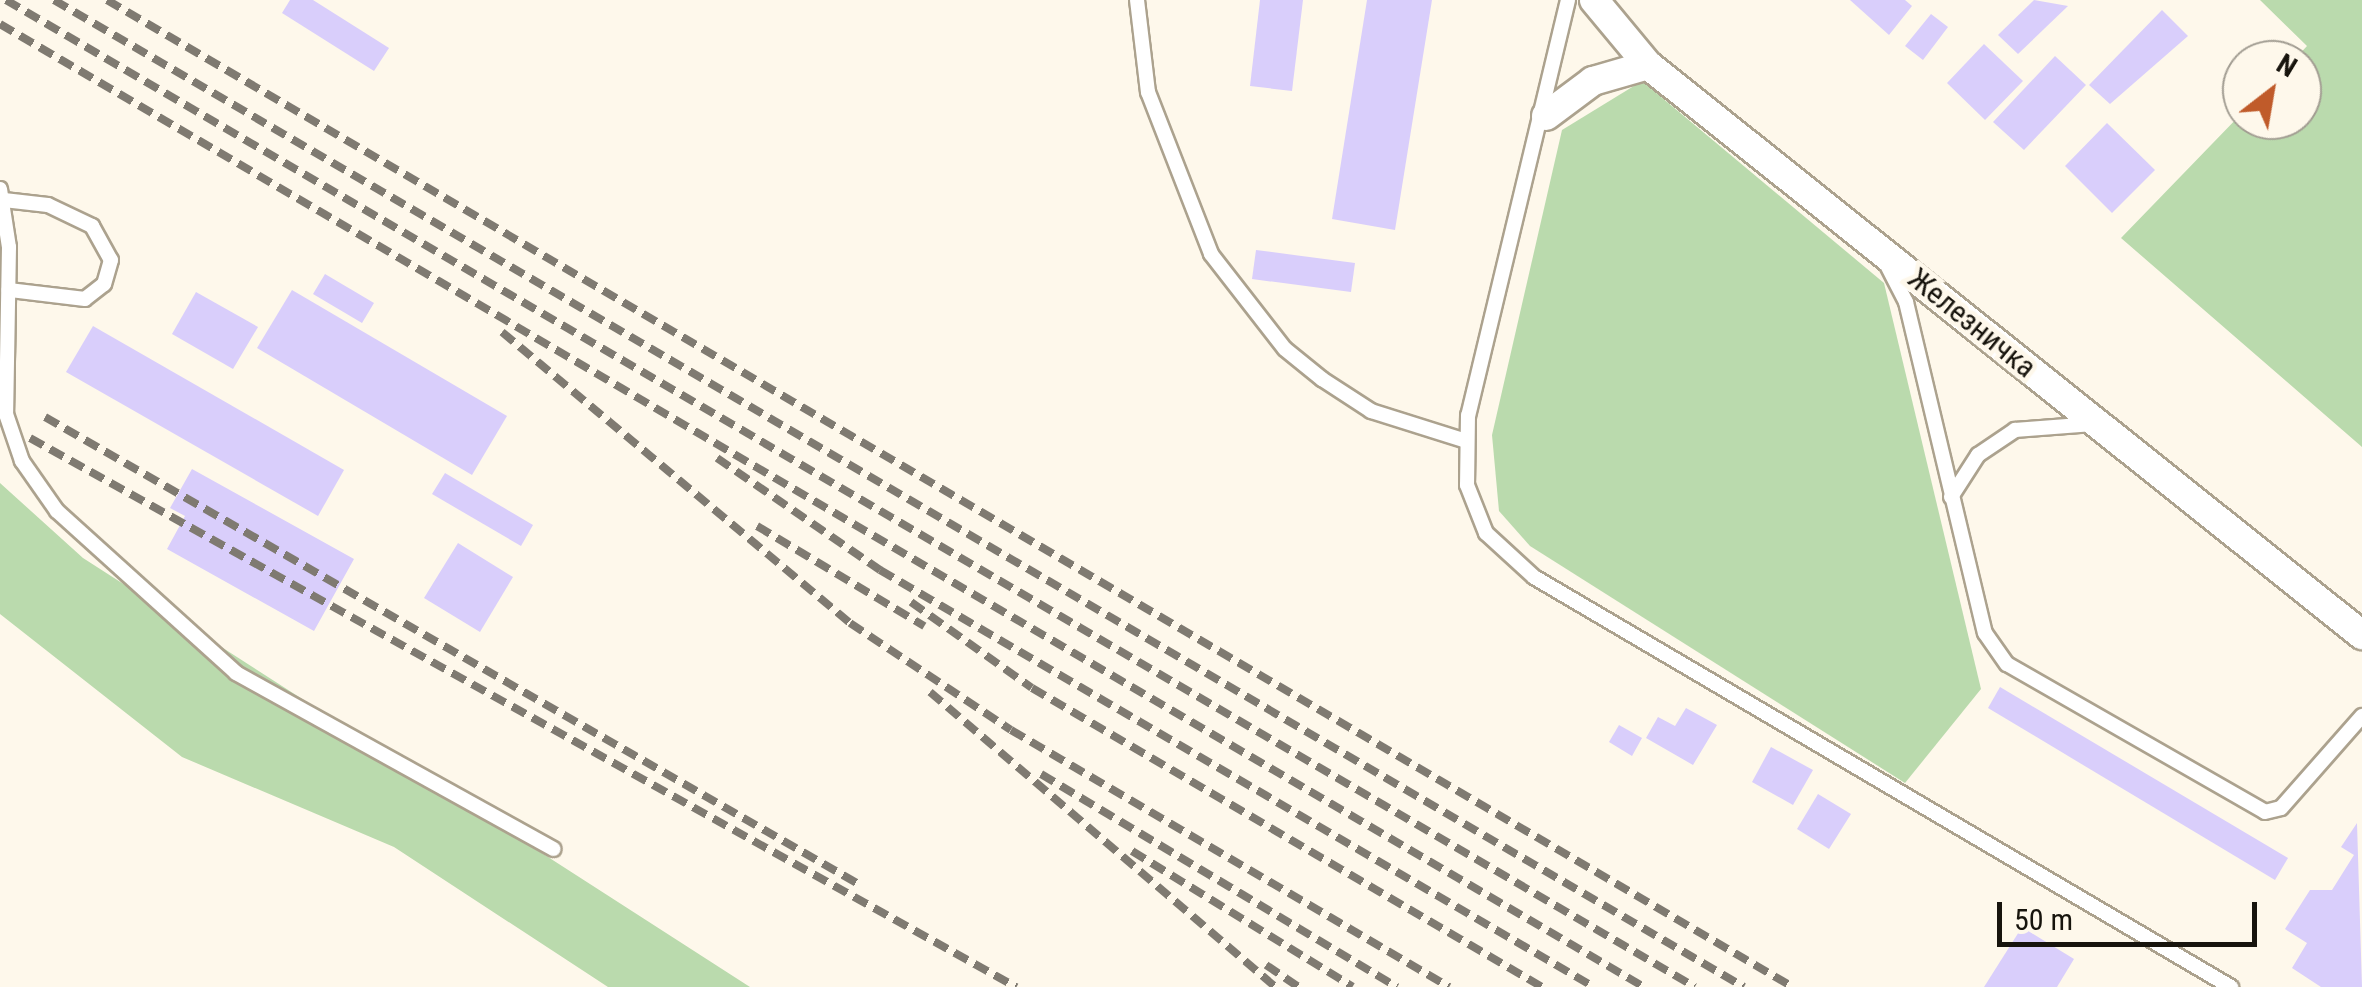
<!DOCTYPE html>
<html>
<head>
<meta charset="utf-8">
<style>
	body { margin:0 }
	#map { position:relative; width:2362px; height:987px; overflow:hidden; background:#fef8eb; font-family:"Roboto Condensed",sans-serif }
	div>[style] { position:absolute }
	.green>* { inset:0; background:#badaad }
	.building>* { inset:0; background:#d9cefb }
	.roads { filter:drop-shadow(2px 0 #aca28e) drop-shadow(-2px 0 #aca28e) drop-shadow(0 2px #aca28e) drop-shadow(0 -2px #aca28e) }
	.service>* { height:14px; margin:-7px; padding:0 7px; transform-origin:7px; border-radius:7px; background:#fff }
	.minor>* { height:28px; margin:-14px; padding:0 14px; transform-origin:14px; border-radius:14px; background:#fff }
	.rail>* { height:8px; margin-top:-4px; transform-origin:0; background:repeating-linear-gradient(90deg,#7f7a71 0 15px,transparent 0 23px) }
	span { translate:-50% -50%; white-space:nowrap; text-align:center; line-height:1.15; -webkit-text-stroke:9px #fef8eb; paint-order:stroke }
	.street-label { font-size:30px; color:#17140d }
	.north { position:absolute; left:2222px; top:40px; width:100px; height:100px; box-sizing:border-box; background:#fef8eb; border:2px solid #a29d92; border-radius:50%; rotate:31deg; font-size:28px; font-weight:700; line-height:40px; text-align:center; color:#17140d }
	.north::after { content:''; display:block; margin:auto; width:35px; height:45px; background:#c05b2a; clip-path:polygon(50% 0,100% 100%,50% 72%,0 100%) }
	.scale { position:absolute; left:1997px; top:902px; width:260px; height:45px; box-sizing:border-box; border:5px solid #17140d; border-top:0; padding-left:12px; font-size:30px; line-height:35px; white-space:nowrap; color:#17140d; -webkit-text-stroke:8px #fef8eb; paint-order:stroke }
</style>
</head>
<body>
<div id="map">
	<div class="green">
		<i style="clip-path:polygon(2260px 0,2362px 0,2362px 447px,2121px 238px,2242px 113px,2302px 120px,2302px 60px,2294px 60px,2307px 46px)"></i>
		<i style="clip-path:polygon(1642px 81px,1884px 283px,1981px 689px,1905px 783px,1530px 546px,1499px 511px,1492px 435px,1562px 130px)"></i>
		<i style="clip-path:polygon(0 483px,83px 558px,750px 987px,608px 987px,394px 847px,182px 757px,0 614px)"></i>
	</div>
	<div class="building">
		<i style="clip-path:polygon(290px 0,313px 0,389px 48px,374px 71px,282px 13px)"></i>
		<i style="clip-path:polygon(1260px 0,1303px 0,1292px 91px,1250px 86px)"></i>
		<i style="clip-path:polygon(1367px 0,1432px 0,1395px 230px,1332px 219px)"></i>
		<i style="clip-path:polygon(1850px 0,1905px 0,1912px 6px,1889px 35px)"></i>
		<i style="clip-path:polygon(2034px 0,2068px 6px,2018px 54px,1998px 35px)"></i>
		<i style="clip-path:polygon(2162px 10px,2188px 36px,2110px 104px,2089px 85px)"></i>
		<i style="clip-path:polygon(1931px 14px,1948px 27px,1923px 60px,1905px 46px)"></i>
		<i style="clip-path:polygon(1984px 44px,2023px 81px,1985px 120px,1947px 83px)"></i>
		<i style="clip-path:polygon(2055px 56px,2086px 85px,2024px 150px,1993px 122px)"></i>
		<i style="clip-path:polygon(2107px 123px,2155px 170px,2112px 213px,2065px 166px)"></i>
		<i style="clip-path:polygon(1256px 250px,1355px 263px,1351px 292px,1252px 279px)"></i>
		<i style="clip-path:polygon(325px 274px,374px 303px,362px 323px,313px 294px)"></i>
		<i style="clip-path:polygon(292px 290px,507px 416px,472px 475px,257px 348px)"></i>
		<i style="clip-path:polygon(196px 292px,258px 327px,233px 369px,172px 334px)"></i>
		<i style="clip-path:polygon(93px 326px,344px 470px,318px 516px,66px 372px)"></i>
		<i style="clip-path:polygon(192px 469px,354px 559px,314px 631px,167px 549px,185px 516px,170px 508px)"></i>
		<i style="clip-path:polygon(445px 473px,533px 525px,521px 546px,432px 494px)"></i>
		<i style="clip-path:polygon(458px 543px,513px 577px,480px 632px,424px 598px)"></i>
		<i style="clip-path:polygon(2000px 687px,2288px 858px,2275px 880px,1988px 708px)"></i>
		<i style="clip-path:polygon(1686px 708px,1717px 725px,1693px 765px,1646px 738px,1658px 717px,1675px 726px)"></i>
		<i style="clip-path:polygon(1619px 725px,1642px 738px,1632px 756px,1609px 742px)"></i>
		<i style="clip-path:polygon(1771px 747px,1813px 770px,1793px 805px,1752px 782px)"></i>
		<i style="clip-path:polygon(1818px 794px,1851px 814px,1829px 849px,1797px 829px)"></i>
		<i style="clip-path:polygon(2357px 823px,2362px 987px,2321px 987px,2292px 968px,2307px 943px,2285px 929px,2310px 890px,2332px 890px,2354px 855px,2341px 847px)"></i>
		<i style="clip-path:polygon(2022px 927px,2074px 959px,2057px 987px,1984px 987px)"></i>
	</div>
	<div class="roads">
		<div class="service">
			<i style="left:1137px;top:0;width:93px;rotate:83.2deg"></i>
			<i style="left:1148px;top:92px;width:174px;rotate:68.7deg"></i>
			<i style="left:1211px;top:254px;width:120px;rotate:52.1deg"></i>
			<i style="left:1285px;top:349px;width:48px;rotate:39deg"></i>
			<i style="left:1322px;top:379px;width:59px;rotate:33.1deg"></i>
			<i style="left:1371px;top:411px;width:100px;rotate:17.5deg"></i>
			<i style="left:1568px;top:0;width:427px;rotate:103.5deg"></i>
			<i style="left:1468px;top:415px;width:70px;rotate:90.8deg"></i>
			<i style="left:1467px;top:485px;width:52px;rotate:68.4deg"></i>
			<i style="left:1486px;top:533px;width:65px;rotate:42.5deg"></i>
			<i style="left:1534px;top:577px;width:809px;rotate:30.47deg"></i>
			<i style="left:0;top:189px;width:59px;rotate:81.2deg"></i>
			<i style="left:9px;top:247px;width:167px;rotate:91deg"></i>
			<i style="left:6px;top:414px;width:50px;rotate:71.2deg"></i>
			<i style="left:22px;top:461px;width:61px;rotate:55deg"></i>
			<i style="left:57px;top:511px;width:241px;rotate:42.1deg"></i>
			<i style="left:236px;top:673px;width:363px;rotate:29deg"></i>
			<i style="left:4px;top:200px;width:44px;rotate:6.5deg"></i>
			<i style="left:48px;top:205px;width:49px;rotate:25.5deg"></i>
			<i style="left:92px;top:226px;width:39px;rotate:61deg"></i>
			<i style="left:111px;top:260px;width:25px;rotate:106deg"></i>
			<i style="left:104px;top:284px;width:24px;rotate:142deg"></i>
			<i style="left:85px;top:299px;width:77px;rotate:-173.2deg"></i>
			<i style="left:1887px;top:265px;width:42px;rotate:62.8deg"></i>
			<i style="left:1906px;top:302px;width:340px;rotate:76.6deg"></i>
			<i style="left:1985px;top:633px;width:38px;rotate:55deg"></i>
			<i style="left:2007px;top:664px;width:297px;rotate:29.8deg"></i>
			<i style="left:2265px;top:812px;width:16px;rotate:-14deg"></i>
			<i style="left:2281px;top:808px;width:123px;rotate:-48.6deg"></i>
			<i style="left:1951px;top:497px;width:50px;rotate:-57.3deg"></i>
			<i style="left:1978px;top:455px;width:45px;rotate:-34deg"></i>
			<i style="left:2015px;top:430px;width:78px;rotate:-4.4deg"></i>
		</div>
		<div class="minor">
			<i style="left:1594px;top:0;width:85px;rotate:50.3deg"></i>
			<i style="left:1648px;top:65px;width:914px;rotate:38.6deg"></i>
			<i style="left:1546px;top:116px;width:59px;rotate:-36.7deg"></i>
			<i style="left:1593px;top:81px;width:57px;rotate:-16.2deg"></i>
		</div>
	</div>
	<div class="rail">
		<i style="left:6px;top:0;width:1956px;rotate:30.3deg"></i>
		<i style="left:54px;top:0;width:1957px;rotate:30.29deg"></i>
		<i style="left:107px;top:0;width:1954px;rotate:30.35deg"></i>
		<i style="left:0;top:24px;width:1905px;rotate:30.36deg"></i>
		<i style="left:502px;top:332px;width:454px;rotate:39.9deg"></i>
		<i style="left:850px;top:623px;width:193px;rotate:33.6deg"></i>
		<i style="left:1011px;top:730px;width:508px;rotate:30.4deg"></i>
		<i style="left:45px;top:417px;width:942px;rotate:29.86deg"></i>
		<i style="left:30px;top:438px;width:1129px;rotate:29.11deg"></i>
		<i style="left:717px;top:458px;width:198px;rotate:34.5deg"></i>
		<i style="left:880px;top:570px;width:827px;rotate:30.29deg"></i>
		<i style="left:757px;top:526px;width:195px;rotate:30.9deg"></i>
		<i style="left:911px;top:602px;width:148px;rotate:35.4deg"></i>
		<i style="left:1032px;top:688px;width:591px;rotate:30.38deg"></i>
		<i style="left:930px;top:692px;width:455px;rotate:40.5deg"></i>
		<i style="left:1041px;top:774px;width:415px;rotate:30.9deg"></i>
		<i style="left:1132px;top:851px;width:259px;rotate:31.6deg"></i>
		<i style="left:1266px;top:965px;width:40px;rotate:34deg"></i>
	</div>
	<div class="street-label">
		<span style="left:1972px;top:323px;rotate:39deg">Железничка</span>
	</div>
	<div class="north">N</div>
	<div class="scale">50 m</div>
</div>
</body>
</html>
